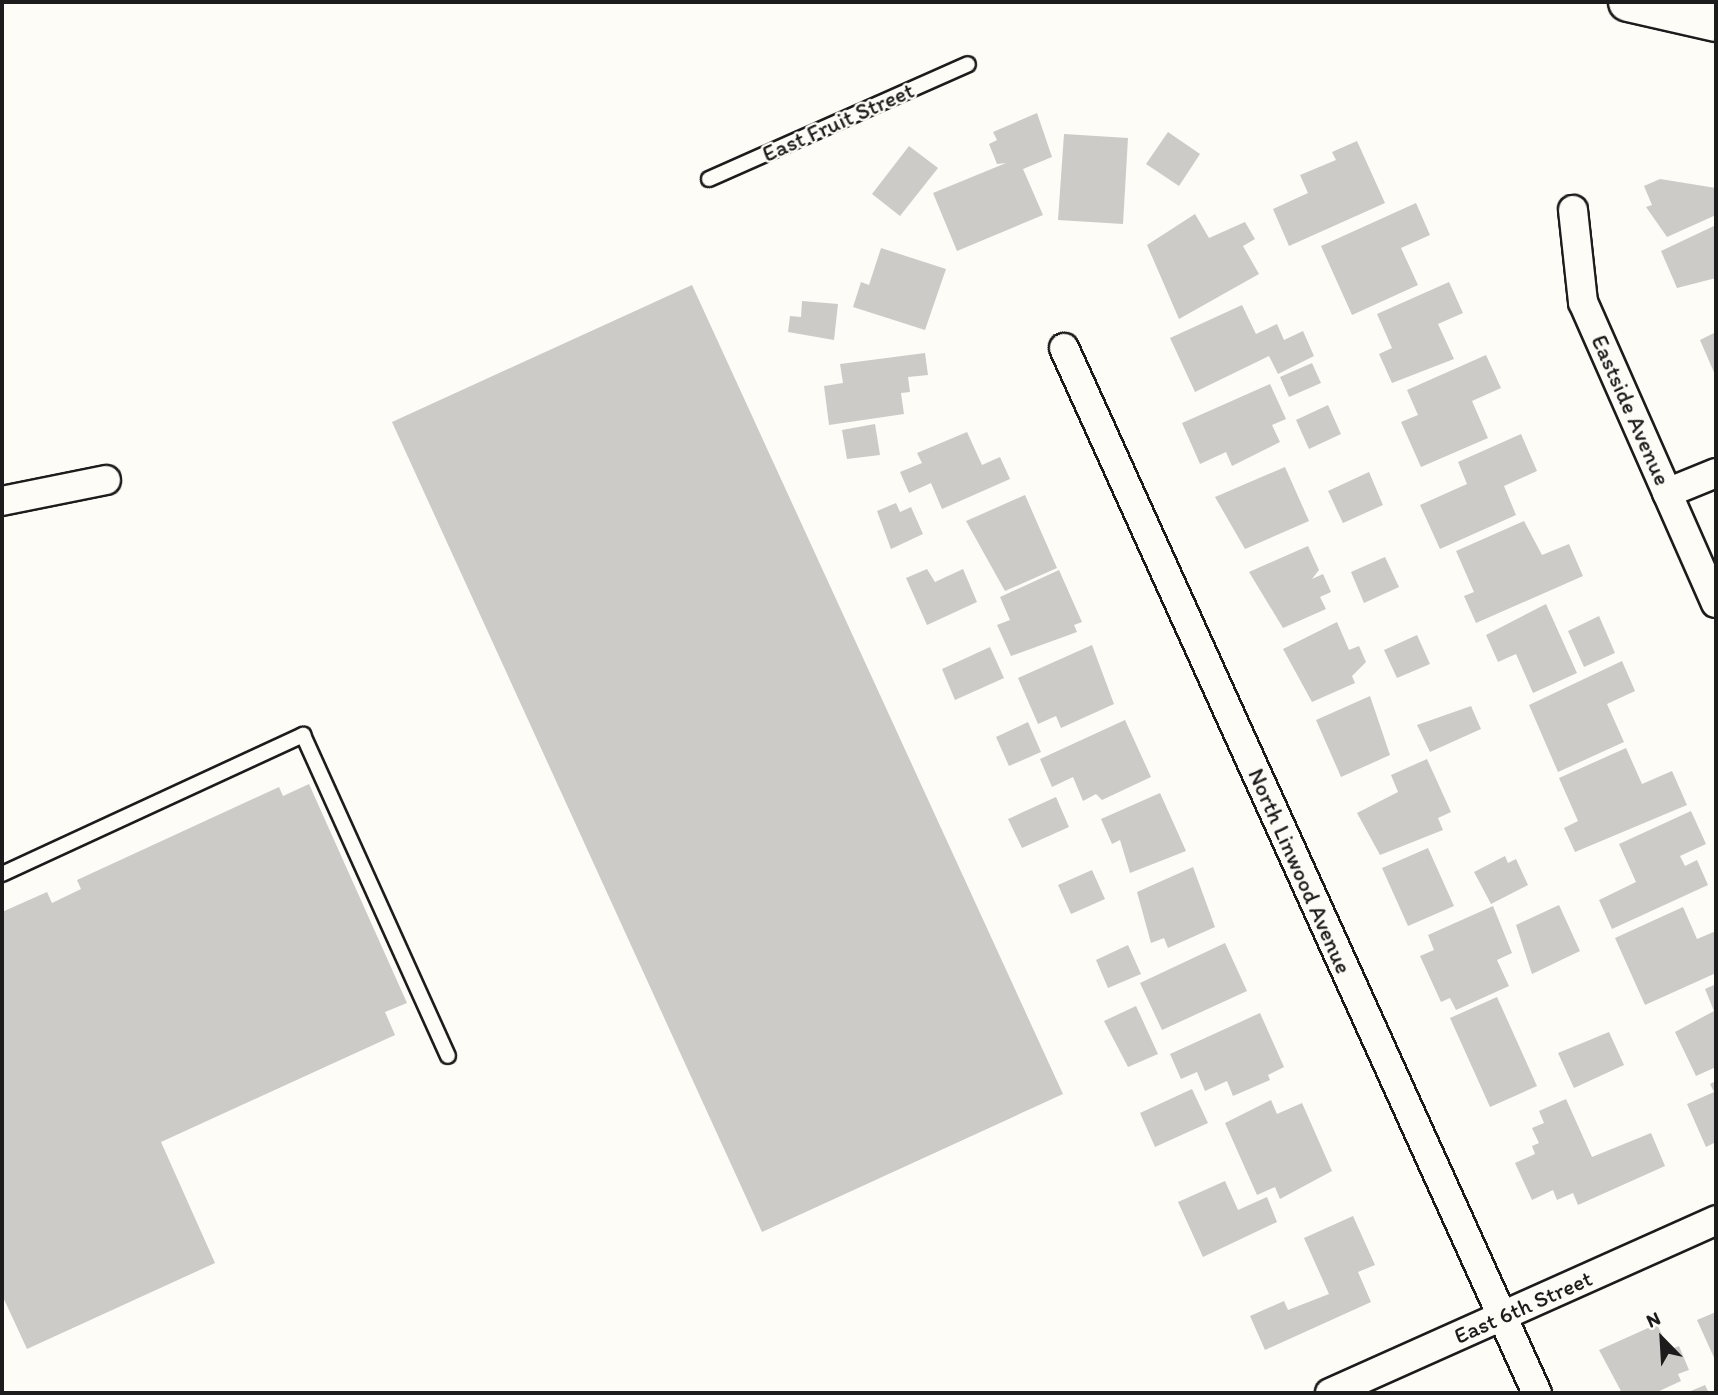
<!DOCTYPE html>
<html>
<head>
<meta charset="utf-8">
<style>
	body { margin:0 }
	#map { position:relative; width:1718px; height:1395px; overflow:hidden; background:#fdfcf7; font-family:Itim,sans-serif }
	div>[style] { position:absolute }
	.building>* { inset:0; background:#cccbc8 }
	.roads { filter:drop-shadow(2px 0 #1c1c1c) drop-shadow(-2px 0 #1c1c1c) drop-shadow(0 2px #1c1c1c) drop-shadow(0 -2px #1c1c1c) }
	.service>* { height:14px; margin:-7px; padding:0 7px; transform-origin:7px; border-radius:7px; background:#fdfcf7 }
	.minor>* { height:28px; margin:-14px; padding:0 14px; transform-origin:14px; border-radius:14px; background:#fdfcf7 }
	.motorway>* { height:38px; margin:-19px; padding:0 19px; transform-origin:19px; border-radius:19px; background:#fdfcf7 }
	span { translate:-50% -50%; white-space:nowrap; text-align:center; line-height:1.15; -webkit-text-stroke:5px #fdfcf7; paint-order:stroke }
	.street-label { font-size:23px; color:#1c1c1c }
	.frame { position:absolute; inset:0; border:4px solid #1c1c1c; pointer-events:none }
	.north { position:absolute; left:1627px; top:1304px; width:70px; height:70px; -webkit-text-stroke:5px #fdfcf7; paint-order:stroke; rotate:336deg; font-size:19px; font-weight:700; line-height:28px; text-align:center; color:#1c1c1c }
	.north::after { content:''; display:block; margin:auto; width:24px; height:32px; background:#1c1c1c; clip-path:polygon(50% 0,100% 100%,50% 72%,0 100%) }
</style>
</head>
<body>
<div id="map">
	<div class="building">
		<i style="clip-path:polygon(1037px 113px,1052px 157px,1023px 169px,1043px 215px,957px 251px,933px 193px,1006px 163px,997px 164px,989px 144px,997px 140px,993px 132px)"></i>
		<i style="clip-path:polygon(1168px 132px,1200px 154px,1179px 186px,1146px 164px)"></i>
		<i style="clip-path:polygon(1064px 134px,1128px 138px,1123px 224px,1058px 220px)"></i>
		<i style="clip-path:polygon(1357px 141px,1385px 203px,1289px 246px,1273px 209px,1308px 193px,1300px 175px,1336px 160px,1332px 152px)"></i>
		<i style="clip-path:polygon(909px 146px,938px 168px,900px 216px,872px 194px)"></i>
		<i style="clip-path:polygon(1660px 179px,1716px 188px,1716px 215px,1667px 237px,1646px 207px,1652px 205px,1644px 186px)"></i>
		<i style="clip-path:polygon(1416px 203px,1430px 235px,1401px 248px,1418px 285px,1352px 315px,1321px 246px)"></i>
		<i style="clip-path:polygon(1195px 214px,1209px 238px,1245px 222px,1255px 239px,1243px 246px,1259px 274px,1179px 319px,1147px 245px)"></i>
		<i style="clip-path:polygon(1716px 225px,1716px 278px,1677px 288px,1661px 251px)"></i>
		<i style="clip-path:polygon(881px 248px,946px 269px,925px 330px,853px 307px,861px 282px,869px 285px)"></i>
		<i style="clip-path:polygon(1449px 282px,1463px 313px,1438px 324px,1454px 359px,1392px 383px,1379px 354px,1392px 348px,1377px 314px)"></i>
		<i style="clip-path:polygon(692px 285px,1063px 1094px,762px 1232px,392px 422px)"></i>
		<i style="clip-path:polygon(802px 301px,838px 304px,834px 340px,788px 332px,790px 316px,801px 317px)"></i>
		<i style="clip-path:polygon(1242px 305px,1256px 334px,1277px 324px,1284px 340px,1303px 331px,1314px 356px,1278px 374px,1269px 356px,1195px 392px,1170px 338px)"></i>
		<i style="clip-path:polygon(1716px 332px,1716px 377px,1700px 340px)"></i>
		<i style="clip-path:polygon(925px 353px,928px 375px,908px 377px,910px 392px,901px 393px,904px 414px,829px 425px,824px 386px,843px 383px,840px 364px)"></i>
		<i style="clip-path:polygon(1486px 355px,1501px 388px,1472px 401px,1488px 438px,1421px 467px,1401px 422px,1418px 415px,1407px 390px)"></i>
		<i style="clip-path:polygon(1312px 363px,1321px 383px,1289px 397px,1280px 377px)"></i>
		<i style="clip-path:polygon(1270px 384px,1286px 419px,1272px 425px,1280px 442px,1232px 466px,1226px 452px,1200px 464px,1182px 423px)"></i>
		<i style="clip-path:polygon(1328px 405px,1341px 434px,1309px 449px,1296px 420px)"></i>
		<i style="clip-path:polygon(875px 424px,880px 455px,847px 459px,842px 430px)"></i>
		<i style="clip-path:polygon(967px 432px,982px 465px,1000px 457px,1010px 479px,942px 509px,931px 483px,909px 493px,900px 472px,922px 463px,917px 453px)"></i>
		<i style="clip-path:polygon(1521px 434px,1537px 471px,1504px 486px,1516px 515px,1440px 549px,1420px 505px,1467px 484px,1458px 462px)"></i>
		<i style="clip-path:polygon(1285px 467px,1309px 521px,1245px 549px,1215px 497px)"></i>
		<i style="clip-path:polygon(1369px 472px,1383px 505px,1343px 523px,1328px 491px)"></i>
		<i style="clip-path:polygon(1025px 495px,1057px 568px,1005px 591px,966px 521px)"></i>
		<i style="clip-path:polygon(896px 503px,900px 512px,911px 507px,923px 534px,891px 549px,877px 511px)"></i>
		<i style="clip-path:polygon(1524px 521px,1542px 555px,1569px 544px,1583px 576px,1476px 623px,1464px 596px,1474px 592px,1456px 551px)"></i>
		<i style="clip-path:polygon(1308px 546px,1319px 570px,1312px 579px,1323px 574px,1331px 592px,1320px 597px,1326px 609px,1283px 628px,1249px 572px)"></i>
		<i style="clip-path:polygon(1385px 557px,1399px 587px,1364px 603px,1351px 572px)"></i>
		<i style="clip-path:polygon(927px 569px,935px 582px,963px 569px,977px 602px,927px 625px,906px 578px)"></i>
		<i style="clip-path:polygon(1059px 570px,1082px 622px,1074px 625px,1077px 632px,1011px 656px,997px 625px,1010px 620px,1000px 597px)"></i>
		<i style="clip-path:polygon(1546px 604px,1577px 673px,1533px 693px,1516px 654px,1498px 662px,1486px 635px)"></i>
		<i style="clip-path:polygon(1599px 616px,1615px 653px,1584px 667px,1568px 631px)"></i>
		<i style="clip-path:polygon(1337px 622px,1349px 650px,1359px 646px,1366px 662px,1352px 676px,1355px 683px,1312px 702px,1283px 649px)"></i>
		<i style="clip-path:polygon(1417px 635px,1430px 664px,1397px 678px,1384px 650px)"></i>
		<i style="clip-path:polygon(1092px 645px,1114px 704px,1061px 728px,1056px 716px,1038px 724px,1018px 678px)"></i>
		<i style="clip-path:polygon(990px 647px,1004px 678px,955px 700px,942px 669px)"></i>
		<i style="clip-path:polygon(1622px 661px,1635px 691px,1607px 704px,1624px 742px,1558px 772px,1529px 705px)"></i>
		<i style="clip-path:polygon(1370px 696px,1390px 755px,1341px 777px,1316px 720px)"></i>
		<i style="clip-path:polygon(1471px 706px,1481px 729px,1430px 752px,1417px 725px)"></i>
		<i style="clip-path:polygon(1125px 720px,1151px 777px,1102px 800px,1096px 794px,1083px 801px,1073px 777px,1052px 787px,1040px 759px)"></i>
		<i style="clip-path:polygon(1028px 722px,1041px 752px,1009px 766px,996px 737px)"></i>
		<i style="clip-path:polygon(1626px 748px,1642px 784px,1672px 771px,1687px 805px,1575px 852px,1564px 828px,1578px 821px,1559px 778px)"></i>
		<i style="clip-path:polygon(1427px 759px,1451px 812px,1438px 818px,1443px 830px,1380px 855px,1357px 813px,1398px 792px,1391px 775px)"></i>
		<i style="clip-path:polygon(309px 784px,407px 1003px,385px 1012px,395px 1035px,161px 1142px,215px 1263px,27px 1349px,2px 1295px,2px 912px,47px 892px,52px 903px,81px 889px,77px 880px,279px 787px,283px 796px)"></i>
		<i style="clip-path:polygon(1160px 793px,1186px 851px,1130px 873px,1120px 840px,1112px 844px,1101px 819px)"></i>
		<i style="clip-path:polygon(1056px 797px,1069px 827px,1022px 848px,1008px 819px)"></i>
		<i style="clip-path:polygon(1691px 811px,1706px 844px,1680px 856px,1685px 866px,1697px 860px,1708px 885px,1612px 929px,1599px 900px,1636px 882px,1619px 844px)"></i>
		<i style="clip-path:polygon(1428px 848px,1454px 906px,1408px 926px,1382px 868px)"></i>
		<i style="clip-path:polygon(1505px 856px,1508px 863px,1516px 859px,1528px 885px,1491px 904px,1474px 872px)"></i>
		<i style="clip-path:polygon(1193px 867px,1215px 927px,1168px 948px,1164px 938px,1151px 943px,1137px 892px)"></i>
		<i style="clip-path:polygon(1092px 870px,1105px 899px,1071px 914px,1058px 885px)"></i>
		<i style="clip-path:polygon(1559px 905px,1580px 951px,1532px 974px,1516px 925px)"></i>
		<i style="clip-path:polygon(1493px 906px,1512px 953px,1497px 960px,1509px 986px,1456px 1010px,1450px 998px,1441px 1002px,1420px 956px,1434px 950px,1428px 935px)"></i>
		<i style="clip-path:polygon(1683px 907px,1697px 939px,1716px 931px,1716px 973px,1645px 1005px,1615px 938px)"></i>
		<i style="clip-path:polygon(1225px 943px,1247px 991px,1162px 1030px,1140px 983px)"></i>
		<i style="clip-path:polygon(1128px 945px,1141px 974px,1108px 988px,1096px 960px)"></i>
		<i style="clip-path:polygon(1716px 984px,1716px 1067px,1696px 1076px,1675px 1032px,1714px 1011px,1705px 989px)"></i>
		<i style="clip-path:polygon(1497px 997px,1537px 1086px,1490px 1107px,1450px 1018px)"></i>
		<i style="clip-path:polygon(1136px 1006px,1158px 1054px,1128px 1067px,1104px 1021px)"></i>
		<i style="clip-path:polygon(1260px 1013px,1284px 1067px,1268px 1075px,1270px 1080px,1233px 1096px,1227px 1081px,1205px 1091px,1197px 1072px,1181px 1079px,1170px 1054px)"></i>
		<i style="clip-path:polygon(1609px 1032px,1624px 1065px,1574px 1088px,1558px 1053px)"></i>
		<i style="clip-path:polygon(1716px 1081px,1716px 1142px,1706px 1147px,1687px 1104px,1714px 1092px,1710px 1084px)"></i>
		<i style="clip-path:polygon(1192px 1089px,1208px 1123px,1155px 1147px,1140px 1113px)"></i>
		<i style="clip-path:polygon(1566px 1099px,1592px 1157px,1651px 1133px,1665px 1166px,1578px 1205px,1573px 1193px,1557px 1200px,1553px 1190px,1532px 1200px,1515px 1163px,1535px 1154px,1532px 1146px,1539px 1143px,1532px 1128px,1544px 1123px,1539px 1111px)"></i>
		<i style="clip-path:polygon(1271px 1100px,1277px 1114px,1302px 1103px,1332px 1171px,1280px 1199px,1275px 1187px,1257px 1195px,1225px 1123px)"></i>
		<i style="clip-path:polygon(1225px 1181px,1238px 1210px,1267px 1197px,1277px 1222px,1203px 1257px,1178px 1202px)"></i>
		<i style="clip-path:polygon(1353px 1216px,1375px 1265px,1358px 1272px,1371px 1302px,1265px 1350px,1250px 1316px,1284px 1301px,1288px 1310px,1329px 1294px,1304px 1238px)"></i>
		<i style="clip-path:polygon(1716px 1312px,1716px 1362px,1697px 1320px)"></i>
		<i style="clip-path:polygon(1657px 1324px,1669px 1350px,1679px 1346px,1689px 1370px,1678px 1374px,1681px 1381px,1655px 1393px,1622px 1393px,1599px 1350px)"></i>
		<i style="clip-path:polygon(1705px 1385px,1709px 1393px,1686px 1393px)"></i>
	</div>
	<div class="roads">
		<div class="service">
			<i style="left:709px;top:179px;width:283px;rotate:-23.9deg"></i>
			<i style="left:2px;top:874px;width:332px;rotate:-24.8deg"></i>
			<i style="left:303px;top:735px;width:352px;rotate:65.7deg"></i>
		</div>
		<div class="minor">
			<i style="left:1573px;top:210px;width:93px;rotate:83.8deg"></i>
			<i style="left:1583px;top:302px;width:329px;rotate:66.2deg"></i>
			<i style="left:1064px;top:348px;width:1147px;rotate:65.65deg"></i>
			<i style="left:1667px;top:493px;width:53px;rotate:-22.2deg"></i>
			<i style="left:2px;top:501px;width:106px;rotate:-11.4deg"></i>
			<i style="left:1330px;top:1393px;width:423px;rotate:-24.1deg"></i>
		</div>
		<div class="motorway">
			<i style="left:1628px;top:2px;width:90px;rotate:12.8deg"></i>
		</div>
	</div>
	<div class="street-label">
		<span style="left:838px;top:122px;rotate:-24deg">East Fruit Street</span>
		<span style="left:1631px;top:410px;rotate:66deg">Eastside Avenue</span>
		<span style="left:1300px;top:871px;rotate:66deg">North Linwood Avenue</span>
		<span style="left:1523px;top:1307px;rotate:-24deg">East 6th Street</span>
	</div>
	<div class="frame"></div>
	<div class="north">N</div>
</div>
</body>
</html>
